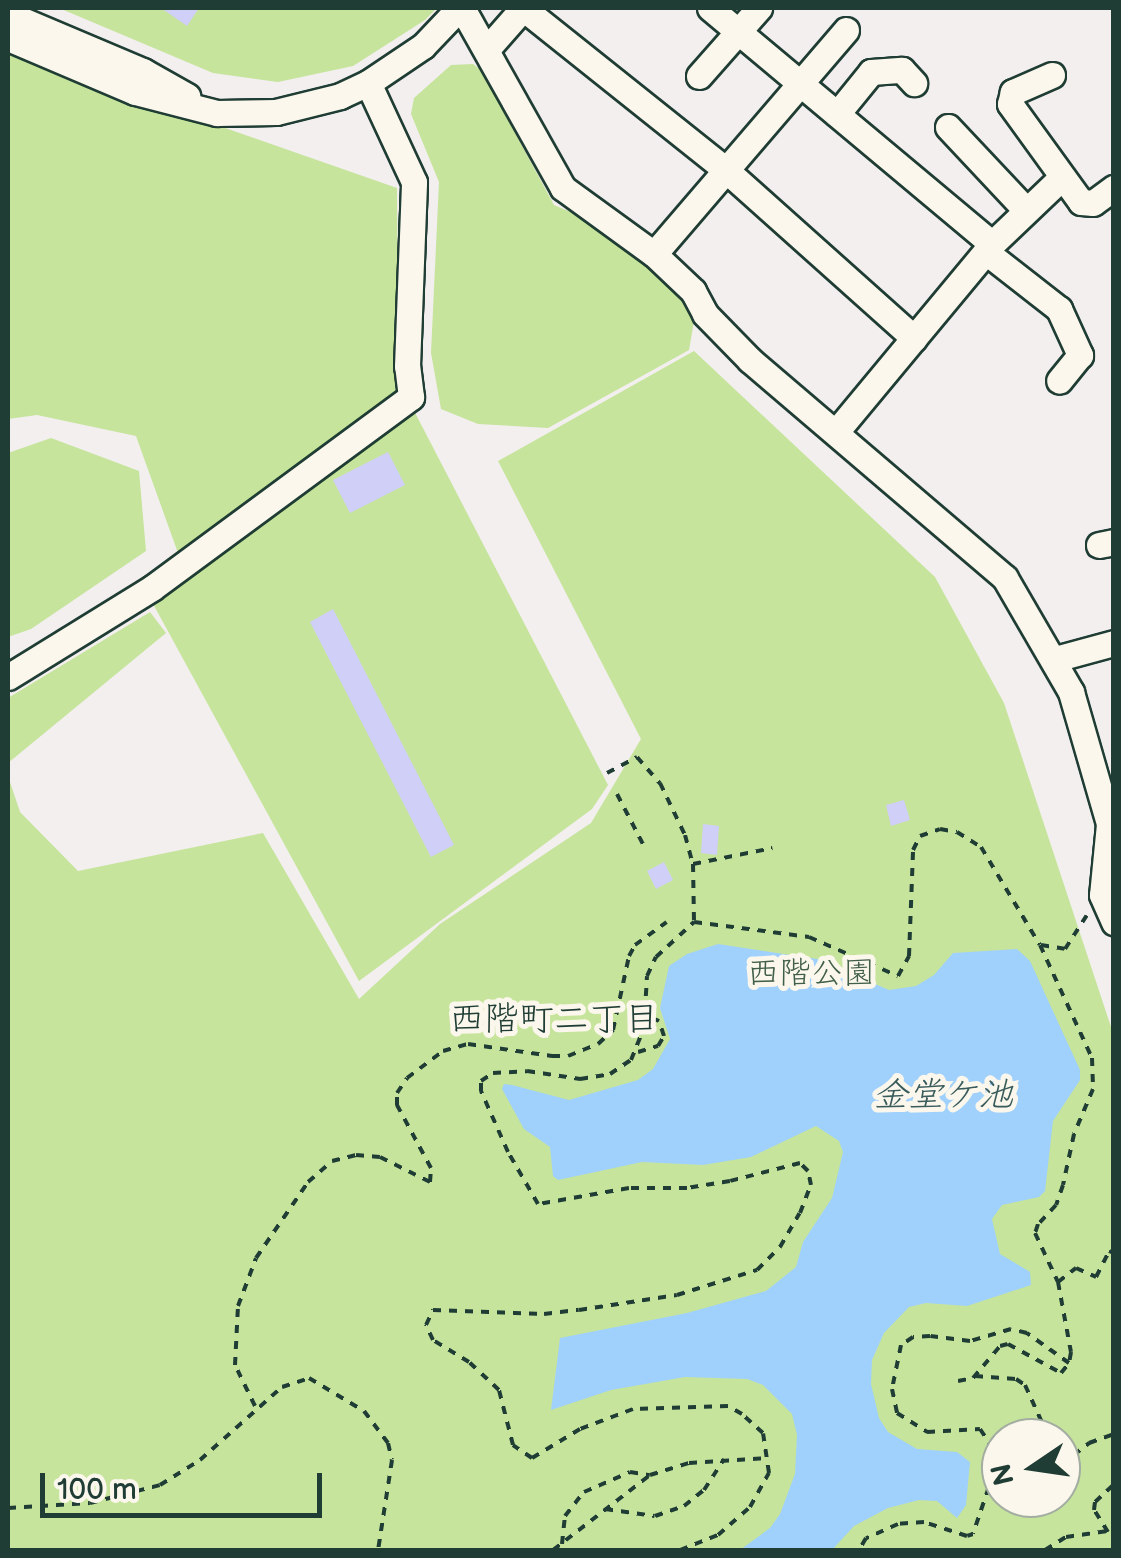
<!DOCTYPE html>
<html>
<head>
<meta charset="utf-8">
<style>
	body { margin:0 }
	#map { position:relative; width:1121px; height:1558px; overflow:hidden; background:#f2efee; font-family:"Balsamiq Sans","Klee One",sans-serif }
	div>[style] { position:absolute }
	.green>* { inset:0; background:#c6e49b }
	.water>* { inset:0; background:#a0d1fd }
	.building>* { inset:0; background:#cfcff8 }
	.path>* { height:4px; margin-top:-2px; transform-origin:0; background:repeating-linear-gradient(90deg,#1f3d34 0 8px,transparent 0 16px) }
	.roads { filter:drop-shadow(2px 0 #1f3d34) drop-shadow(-2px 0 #1f3d34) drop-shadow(0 2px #1f3d34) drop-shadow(0 -2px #1f3d34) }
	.minor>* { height:25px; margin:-12.5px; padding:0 12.5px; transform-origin:12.5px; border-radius:12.5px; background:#fbf7ec }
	span { translate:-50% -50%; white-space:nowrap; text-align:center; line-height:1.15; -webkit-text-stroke:10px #fbf7ec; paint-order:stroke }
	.park-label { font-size:32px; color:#405e49 }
	.neighbourhood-label { font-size:35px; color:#1f3d34 }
	.water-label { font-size:35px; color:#395b5c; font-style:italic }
	.frame { position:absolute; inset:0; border:10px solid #1f3d34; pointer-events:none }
	.north { position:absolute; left:981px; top:1418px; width:100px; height:100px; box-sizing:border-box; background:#fbf7ec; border:2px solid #a3ada2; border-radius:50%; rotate:257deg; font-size:28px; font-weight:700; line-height:40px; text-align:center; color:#1f3d34 }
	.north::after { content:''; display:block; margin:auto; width:35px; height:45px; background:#1f3d34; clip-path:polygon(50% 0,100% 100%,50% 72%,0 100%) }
	.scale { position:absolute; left:40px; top:1473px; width:282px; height:45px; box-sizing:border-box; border:5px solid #1f3d34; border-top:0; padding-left:12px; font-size:30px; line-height:35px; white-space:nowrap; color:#1f3d34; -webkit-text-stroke:8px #fbf7ec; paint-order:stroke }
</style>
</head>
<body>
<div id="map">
	<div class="green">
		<i style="clip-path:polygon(59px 8px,437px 8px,425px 20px,353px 66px,278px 82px,213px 73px)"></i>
		<i style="clip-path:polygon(8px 52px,397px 188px,398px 392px,178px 553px,136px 436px,37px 415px,8px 419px)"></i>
		<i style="clip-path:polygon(473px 64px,481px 70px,554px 205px,582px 217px,675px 283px,696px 310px,689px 350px,548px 428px,478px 424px,441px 409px,431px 353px,439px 182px,411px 114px,414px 98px,451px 65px)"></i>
		<i style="clip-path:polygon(evenodd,694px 351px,935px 577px,1004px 703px,1113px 1033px,1113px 1550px,8px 1550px,8px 776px,20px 812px,78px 871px,263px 833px,359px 999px,440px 924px,591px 823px,641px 739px,498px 461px,694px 351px,1001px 1438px,1061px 1438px,1061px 1498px,1001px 1498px,1001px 1438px)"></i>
		<i style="clip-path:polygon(411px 405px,608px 785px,592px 809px,359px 981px,152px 602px)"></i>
		<i style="clip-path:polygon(51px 438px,139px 471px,146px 551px,31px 629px,8px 637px,8px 453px)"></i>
		<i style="clip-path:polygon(150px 612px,166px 633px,8px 763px,8px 698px)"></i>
	</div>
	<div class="water">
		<i style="clip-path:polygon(718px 944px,817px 959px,889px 990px,916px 986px,934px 975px,953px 953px,1017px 949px,1030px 961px,1080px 1070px,1080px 1080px,1053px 1121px,1045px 1191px,1039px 1197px,1002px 1205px,992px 1219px,1000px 1254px,1030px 1272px,1031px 1285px,967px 1306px,926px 1303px,909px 1307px,884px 1333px,872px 1360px,871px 1384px,879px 1418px,888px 1432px,917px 1449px,957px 1452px,970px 1462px,966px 1505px,957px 1518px,937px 1501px,919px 1500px,888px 1508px,854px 1526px,832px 1550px,740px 1550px,770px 1528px,780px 1514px,795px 1474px,797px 1435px,792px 1414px,763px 1385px,747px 1379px,685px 1377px,611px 1390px,551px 1410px,560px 1338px,687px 1313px,766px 1291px,796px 1267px,803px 1242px,832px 1198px,843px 1152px,839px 1141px,816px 1126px,751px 1157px,703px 1165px,642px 1162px,558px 1180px,553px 1176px,550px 1147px,524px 1129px,502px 1089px,504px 1084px,512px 1085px,569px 1100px,638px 1080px,653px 1069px,670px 1039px,660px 1008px,669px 966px,687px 954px)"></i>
	</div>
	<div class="building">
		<i style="clip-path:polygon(161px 8px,199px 8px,187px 26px)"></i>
		<i style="clip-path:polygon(388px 452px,405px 485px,350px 513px,333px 480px)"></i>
		<i style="clip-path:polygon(333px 609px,454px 845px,431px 857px,310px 622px)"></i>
		<i style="clip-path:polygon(904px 800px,910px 820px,891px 826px,886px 805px)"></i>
		<i style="clip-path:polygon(703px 824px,719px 826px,717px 855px,701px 853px)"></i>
		<i style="clip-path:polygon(664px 862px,673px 880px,656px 889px,647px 871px)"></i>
	</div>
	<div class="path">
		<i style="left:607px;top:773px;width:34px;rotate:-28deg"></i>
		<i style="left:637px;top:757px;width:35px;rotate:49deg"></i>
		<i style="left:660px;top:783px;width:58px;rotate:64.3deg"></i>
		<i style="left:685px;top:835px;width:30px;rotate:75deg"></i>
		<i style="left:693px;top:864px;width:58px;rotate:89deg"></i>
		<i style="left:617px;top:794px;width:59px;rotate:62.6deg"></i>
		<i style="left:693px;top:864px;width:81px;rotate:-11.4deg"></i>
		<i style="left:1041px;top:945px;width:24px;rotate:9deg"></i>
		<i style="left:1065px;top:949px;width:40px;rotate:-57.1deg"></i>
		<i style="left:638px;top:1052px;width:21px;rotate:-17deg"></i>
		<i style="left:658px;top:1046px;width:12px;rotate:-59deg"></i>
		<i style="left:664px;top:1036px;width:16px;rotate:-108deg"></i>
		<i style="left:659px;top:1021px;width:15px;rotate:-157deg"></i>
		<i style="left:1058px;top:1282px;width:23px;rotate:-38deg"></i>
		<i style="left:1076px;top:1268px;width:22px;rotate:24deg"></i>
		<i style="left:1096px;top:1277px;width:29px;rotate:-63deg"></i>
		<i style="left:1109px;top:1251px;width:5px;rotate:22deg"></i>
		<i style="left:975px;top:1376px;width:41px;rotate:4.2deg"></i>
		<i style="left:1016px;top:1379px;width:11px;rotate:34deg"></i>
		<i style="left:1025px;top:1385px;width:58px;rotate:65.6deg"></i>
		<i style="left:958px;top:1381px;width:15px;rotate:-11deg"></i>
		<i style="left:973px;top:1378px;width:42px;rotate:-49.8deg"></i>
		<i style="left:1000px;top:1346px;width:8px;rotate:-14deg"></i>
		<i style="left:1008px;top:1344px;width:60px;rotate:28.7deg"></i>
		<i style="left:1061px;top:1373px;width:13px;rotate:-51deg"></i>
		<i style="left:255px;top:1406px;width:46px;rotate:-116deg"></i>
		<i style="left:235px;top:1365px;width:59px;rotate:-87.1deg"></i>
		<i style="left:238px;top:1306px;width:51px;rotate:-69.4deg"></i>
		<i style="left:256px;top:1258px;width:92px;rotate:-55.6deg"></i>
		<i style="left:308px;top:1182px;width:32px;rotate:-41deg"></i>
		<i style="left:332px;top:1161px;width:25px;rotate:-14deg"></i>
		<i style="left:356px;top:1155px;width:24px;rotate:5deg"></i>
		<i style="left:380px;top:1157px;width:56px;rotate:26.6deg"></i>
		<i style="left:430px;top:1182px;width:14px;rotate:-86deg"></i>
		<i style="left:431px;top:1168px;width:72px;rotate:-118.4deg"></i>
		<i style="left:397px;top:1105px;width:12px;rotate:-90deg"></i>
		<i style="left:397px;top:1093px;width:18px;rotate:-56deg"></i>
		<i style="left:407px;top:1078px;width:45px;rotate:-36.9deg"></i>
		<i style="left:443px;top:1051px;width:26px;rotate:-16deg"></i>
		<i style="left:468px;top:1044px;width:85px;rotate:8.1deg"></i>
		<i style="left:552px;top:1056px;width:16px"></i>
		<i style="left:568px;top:1056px;width:32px;rotate:-22deg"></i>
		<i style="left:598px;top:1044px;width:21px;rotate:-43deg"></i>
		<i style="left:613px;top:1030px;width:76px;rotate:-77.8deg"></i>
		<i style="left:629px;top:956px;width:13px;rotate:-61deg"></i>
		<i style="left:635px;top:945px;width:39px;rotate:-36deg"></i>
		<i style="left:1061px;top:1465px;width:36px;rotate:-38deg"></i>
		<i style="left:1089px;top:1443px;width:27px;rotate:-20deg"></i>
		<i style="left:8px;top:1508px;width:82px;rotate:-3.5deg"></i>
		<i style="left:90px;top:1503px;width:72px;rotate:-14.4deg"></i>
		<i style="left:160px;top:1485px;width:47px;rotate:-32deg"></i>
		<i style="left:200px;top:1460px;width:110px;rotate:-41.7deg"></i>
		<i style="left:282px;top:1387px;width:28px;rotate:-18deg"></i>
		<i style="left:309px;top:1378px;width:64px;rotate:31deg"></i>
		<i style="left:364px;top:1411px;width:40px;rotate:53deg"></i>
		<i style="left:388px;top:1443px;width:17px;rotate:77deg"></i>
		<i style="left:392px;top:1460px;width:91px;rotate:98.8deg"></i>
		<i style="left:605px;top:1509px;width:50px;rotate:8deg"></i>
		<i style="left:655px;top:1516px;width:31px;rotate:-19deg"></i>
		<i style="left:684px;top:1506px;width:26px;rotate:-39deg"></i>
		<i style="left:704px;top:1490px;width:37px;rotate:-57deg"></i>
		<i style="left:1108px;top:1532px;width:26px;rotate:-122deg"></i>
		<i style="left:1094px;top:1510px;width:8px;rotate:-83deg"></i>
		<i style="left:1095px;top:1502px;width:26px;rotate:-43deg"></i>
		<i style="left:562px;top:1544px;width:28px;rotate:-84deg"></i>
		<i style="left:565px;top:1516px;width:31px;rotate:-52deg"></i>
		<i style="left:584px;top:1492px;width:50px;rotate:-23.5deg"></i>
		<i style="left:630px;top:1472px;width:20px;rotate:9deg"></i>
		<i style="left:553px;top:1550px;width:123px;rotate:-37.7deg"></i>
		<i style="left:650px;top:1475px;width:41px;rotate:-17.1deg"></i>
		<i style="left:689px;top:1463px;width:77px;rotate:-3.7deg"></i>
		<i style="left:680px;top:1550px;width:41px;rotate:-21.5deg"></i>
		<i style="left:718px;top:1535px;width:43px;rotate:-41.2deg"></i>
		<i style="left:750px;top:1507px;width:39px;rotate:-61deg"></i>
		<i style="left:769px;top:1473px;width:40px;rotate:-98.5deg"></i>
		<i style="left:763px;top:1433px;width:28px;rotate:-138deg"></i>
		<i style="left:742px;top:1414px;width:16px;rotate:-150deg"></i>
		<i style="left:728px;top:1406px;width:95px;rotate:178.2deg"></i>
		<i style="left:633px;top:1409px;width:57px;rotate:159.3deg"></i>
		<i style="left:580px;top:1429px;width:56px;rotate:148.9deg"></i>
		<i style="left:532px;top:1458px;width:23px;rotate:-146deg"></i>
		<i style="left:513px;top:1445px;width:57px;rotate:-104.3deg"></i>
		<i style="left:499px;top:1390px;width:41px;rotate:-137deg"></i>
		<i style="left:469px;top:1362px;width:42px;rotate:-148.6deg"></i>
		<i style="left:433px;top:1340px;width:17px;rotate:-115deg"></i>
		<i style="left:426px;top:1325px;width:17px;rotate:-65deg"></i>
		<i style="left:433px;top:1310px;width:111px;rotate:2.1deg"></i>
		<i style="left:544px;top:1314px;width:35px;rotate:-7deg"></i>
		<i style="left:579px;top:1310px;width:99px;rotate:-8.7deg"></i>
		<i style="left:677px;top:1295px;width:84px;rotate:-17.4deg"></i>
		<i style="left:757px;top:1270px;width:33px;rotate:-45deg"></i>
		<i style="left:780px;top:1247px;width:39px;rotate:-60deg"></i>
		<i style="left:800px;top:1213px;width:30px;rotate:-69deg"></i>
		<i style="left:811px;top:1185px;width:14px;rotate:-102deg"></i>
		<i style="left:808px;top:1171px;width:11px;rotate:-135deg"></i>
		<i style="left:800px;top:1163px;width:72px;rotate:165.6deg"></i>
		<i style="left:730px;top:1181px;width:44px;rotate:170.8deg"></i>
		<i style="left:687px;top:1188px;width:58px;rotate:180deg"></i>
		<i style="left:629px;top:1188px;width:92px;rotate:170deg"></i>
		<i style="left:538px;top:1204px;width:60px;rotate:-120deg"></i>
		<i style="left:508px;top:1152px;width:67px;rotate:-113.9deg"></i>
		<i style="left:481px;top:1091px;width:10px;rotate:-90deg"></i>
		<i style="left:481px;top:1081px;width:14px;rotate:-34deg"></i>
		<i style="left:493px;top:1073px;width:34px;rotate:-3deg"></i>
		<i style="left:527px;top:1071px;width:54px;rotate:8.6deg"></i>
		<i style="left:580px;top:1079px;width:30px;rotate:-9deg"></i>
		<i style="left:610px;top:1074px;width:25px;rotate:-34deg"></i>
		<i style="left:631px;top:1060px;width:35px;rotate:-68deg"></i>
		<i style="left:644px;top:1028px;width:52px;rotate:-86.7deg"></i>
		<i style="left:647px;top:976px;width:21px;rotate:-65deg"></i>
		<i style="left:656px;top:957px;width:52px;rotate:-42.6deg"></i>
		<i style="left:694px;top:922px;width:116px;rotate:7.4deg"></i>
		<i style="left:809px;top:937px;width:97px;rotate:23.7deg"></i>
		<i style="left:898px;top:976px;width:23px;rotate:-61deg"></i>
		<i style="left:909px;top:956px;width:106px;rotate:-87.8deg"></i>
		<i style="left:913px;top:850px;width:16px;rotate:-63deg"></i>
		<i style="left:920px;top:836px;width:21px;rotate:-19deg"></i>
		<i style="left:940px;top:829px;width:17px;rotate:10deg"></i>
		<i style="left:957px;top:832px;width:28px;rotate:32deg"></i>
		<i style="left:981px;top:847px;width:114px;rotate:59deg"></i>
		<i style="left:1040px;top:945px;width:124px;rotate:65.3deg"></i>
		<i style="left:1092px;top:1058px;width:31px;rotate:88deg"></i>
		<i style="left:1093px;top:1089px;width:49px;rotate:112.9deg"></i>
		<i style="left:1074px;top:1134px;width:52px;rotate:102.2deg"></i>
		<i style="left:1063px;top:1185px;width:21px;rotate:109deg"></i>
		<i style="left:1056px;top:1205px;width:26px;rotate:133deg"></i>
		<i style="left:1038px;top:1224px;width:9px;rotate:108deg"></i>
		<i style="left:1035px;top:1233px;width:54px;rotate:64.9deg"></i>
		<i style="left:1058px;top:1282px;width:71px;rotate:79.5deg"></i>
		<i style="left:1071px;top:1352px;width:11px;rotate:100deg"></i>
		<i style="left:1069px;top:1363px;width:52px;rotate:-144.5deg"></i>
		<i style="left:1027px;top:1333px;width:16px;rotate:-166deg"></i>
		<i style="left:1011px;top:1329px;width:43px;rotate:163.7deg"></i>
		<i style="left:970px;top:1341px;width:40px;rotate:-172.9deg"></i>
		<i style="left:930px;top:1336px;width:17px;rotate:177deg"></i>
		<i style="left:913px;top:1337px;width:14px;rotate:146deg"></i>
		<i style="left:901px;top:1345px;width:45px;rotate:101.6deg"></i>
		<i style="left:892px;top:1389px;width:25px;rotate:78deg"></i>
		<i style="left:897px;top:1413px;width:36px;rotate:32deg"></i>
		<i style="left:927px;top:1432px;width:53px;rotate:-3.2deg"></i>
		<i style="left:980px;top:1429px;width:34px;rotate:56deg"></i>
		<i style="left:999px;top:1457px;width:81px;rotate:108.7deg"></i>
		<i style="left:973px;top:1534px;width:6px;rotate:162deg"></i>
		<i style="left:967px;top:1536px;width:45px;rotate:-162deg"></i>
		<i style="left:924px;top:1522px;width:26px;rotate:176deg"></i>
		<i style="left:898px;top:1524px;width:35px;rotate:156deg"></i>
		<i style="left:866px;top:1538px;width:14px;rotate:120deg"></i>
		<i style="left:1045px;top:1550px;width:25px;rotate:-32deg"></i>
		<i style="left:1066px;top:1537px;width:49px;rotate:-8.3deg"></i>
	</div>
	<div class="roads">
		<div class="minor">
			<i style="left:462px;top:8px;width:206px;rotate:60.7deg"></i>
			<i style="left:563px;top:188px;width:112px;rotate:36deg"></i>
			<i style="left:654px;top:254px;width:54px;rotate:43.5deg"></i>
			<i style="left:693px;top:291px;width:26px;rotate:62deg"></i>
			<i style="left:705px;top:314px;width:64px;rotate:45.6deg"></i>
			<i style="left:750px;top:360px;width:335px;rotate:40.5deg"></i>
			<i style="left:1005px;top:578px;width:132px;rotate:59.9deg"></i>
			<i style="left:1071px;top:692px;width:137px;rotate:73.9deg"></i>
			<i style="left:1109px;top:824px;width:71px;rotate:95.6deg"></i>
			<i style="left:1102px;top:895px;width:30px;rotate:66deg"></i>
			<i style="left:523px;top:8px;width:261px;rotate:38.6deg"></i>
			<i style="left:727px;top:171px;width:251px;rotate:41.8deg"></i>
			<i style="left:710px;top:8px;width:368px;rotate:39.9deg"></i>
			<i style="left:992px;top:244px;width:244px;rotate:129.7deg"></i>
			<i style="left:8px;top:14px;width:147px;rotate:22.9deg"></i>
			<i style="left:143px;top:71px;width:51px;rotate:29.6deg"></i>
			<i style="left:8px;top:38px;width:138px;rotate:23deg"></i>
			<i style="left:135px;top:92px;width:85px;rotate:14.4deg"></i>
			<i style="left:217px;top:113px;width:59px;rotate:-1deg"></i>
			<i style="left:276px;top:112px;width:66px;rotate:-14deg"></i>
			<i style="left:340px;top:96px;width:31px;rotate:-25deg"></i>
			<i style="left:368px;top:83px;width:66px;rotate:-33.9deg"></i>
			<i style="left:423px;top:46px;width:52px;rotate:-46.5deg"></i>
			<i style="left:487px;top:49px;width:55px;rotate:-48.7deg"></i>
			<i style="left:1052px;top:75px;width:43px;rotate:156.4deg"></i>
			<i style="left:1013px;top:92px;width:12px;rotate:104deg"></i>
			<i style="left:1010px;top:104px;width:121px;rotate:54.1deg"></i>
			<i style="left:1081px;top:202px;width:12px;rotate:5deg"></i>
			<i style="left:1093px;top:203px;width:26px;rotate:-36deg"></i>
			<i style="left:699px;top:76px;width:91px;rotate:-48.6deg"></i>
			<i style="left:837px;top:114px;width:54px;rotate:-51deg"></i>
			<i style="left:871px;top:72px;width:31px;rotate:-4deg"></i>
			<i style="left:902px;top:70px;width:18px;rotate:47deg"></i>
			<i style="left:948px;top:127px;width:112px;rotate:46.8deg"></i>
			<i style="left:992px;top:244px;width:95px;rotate:-43.7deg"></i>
			<i style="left:986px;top:252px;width:93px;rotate:38deg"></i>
			<i style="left:1059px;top:309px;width:51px;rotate:65.5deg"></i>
			<i style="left:1080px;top:355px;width:33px;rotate:129deg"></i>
			<i style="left:654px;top:254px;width:295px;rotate:-49.4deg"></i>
			<i style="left:1099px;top:545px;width:15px;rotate:-11deg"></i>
			<i style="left:1055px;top:659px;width:61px;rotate:-15.2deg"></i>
			<i style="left:8px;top:677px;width:169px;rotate:-31.7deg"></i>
			<i style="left:152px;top:588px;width:322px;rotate:-36.4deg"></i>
			<i style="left:411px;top:397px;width:31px;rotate:-97deg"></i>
			<i style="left:407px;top:366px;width:184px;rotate:-87.8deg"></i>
			<i style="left:414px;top:182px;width:109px;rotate:-114.9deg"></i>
		</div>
	</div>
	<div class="park-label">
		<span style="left:811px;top:974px">西階公園</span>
	</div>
	<div class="neighbourhood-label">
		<span style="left:554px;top:1020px">西階町二丁目</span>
	</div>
	<div class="water-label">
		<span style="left:943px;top:1096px">金堂ケ池</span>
	</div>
	<div class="frame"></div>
	<div class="north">N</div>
	<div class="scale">100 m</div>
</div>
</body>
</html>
